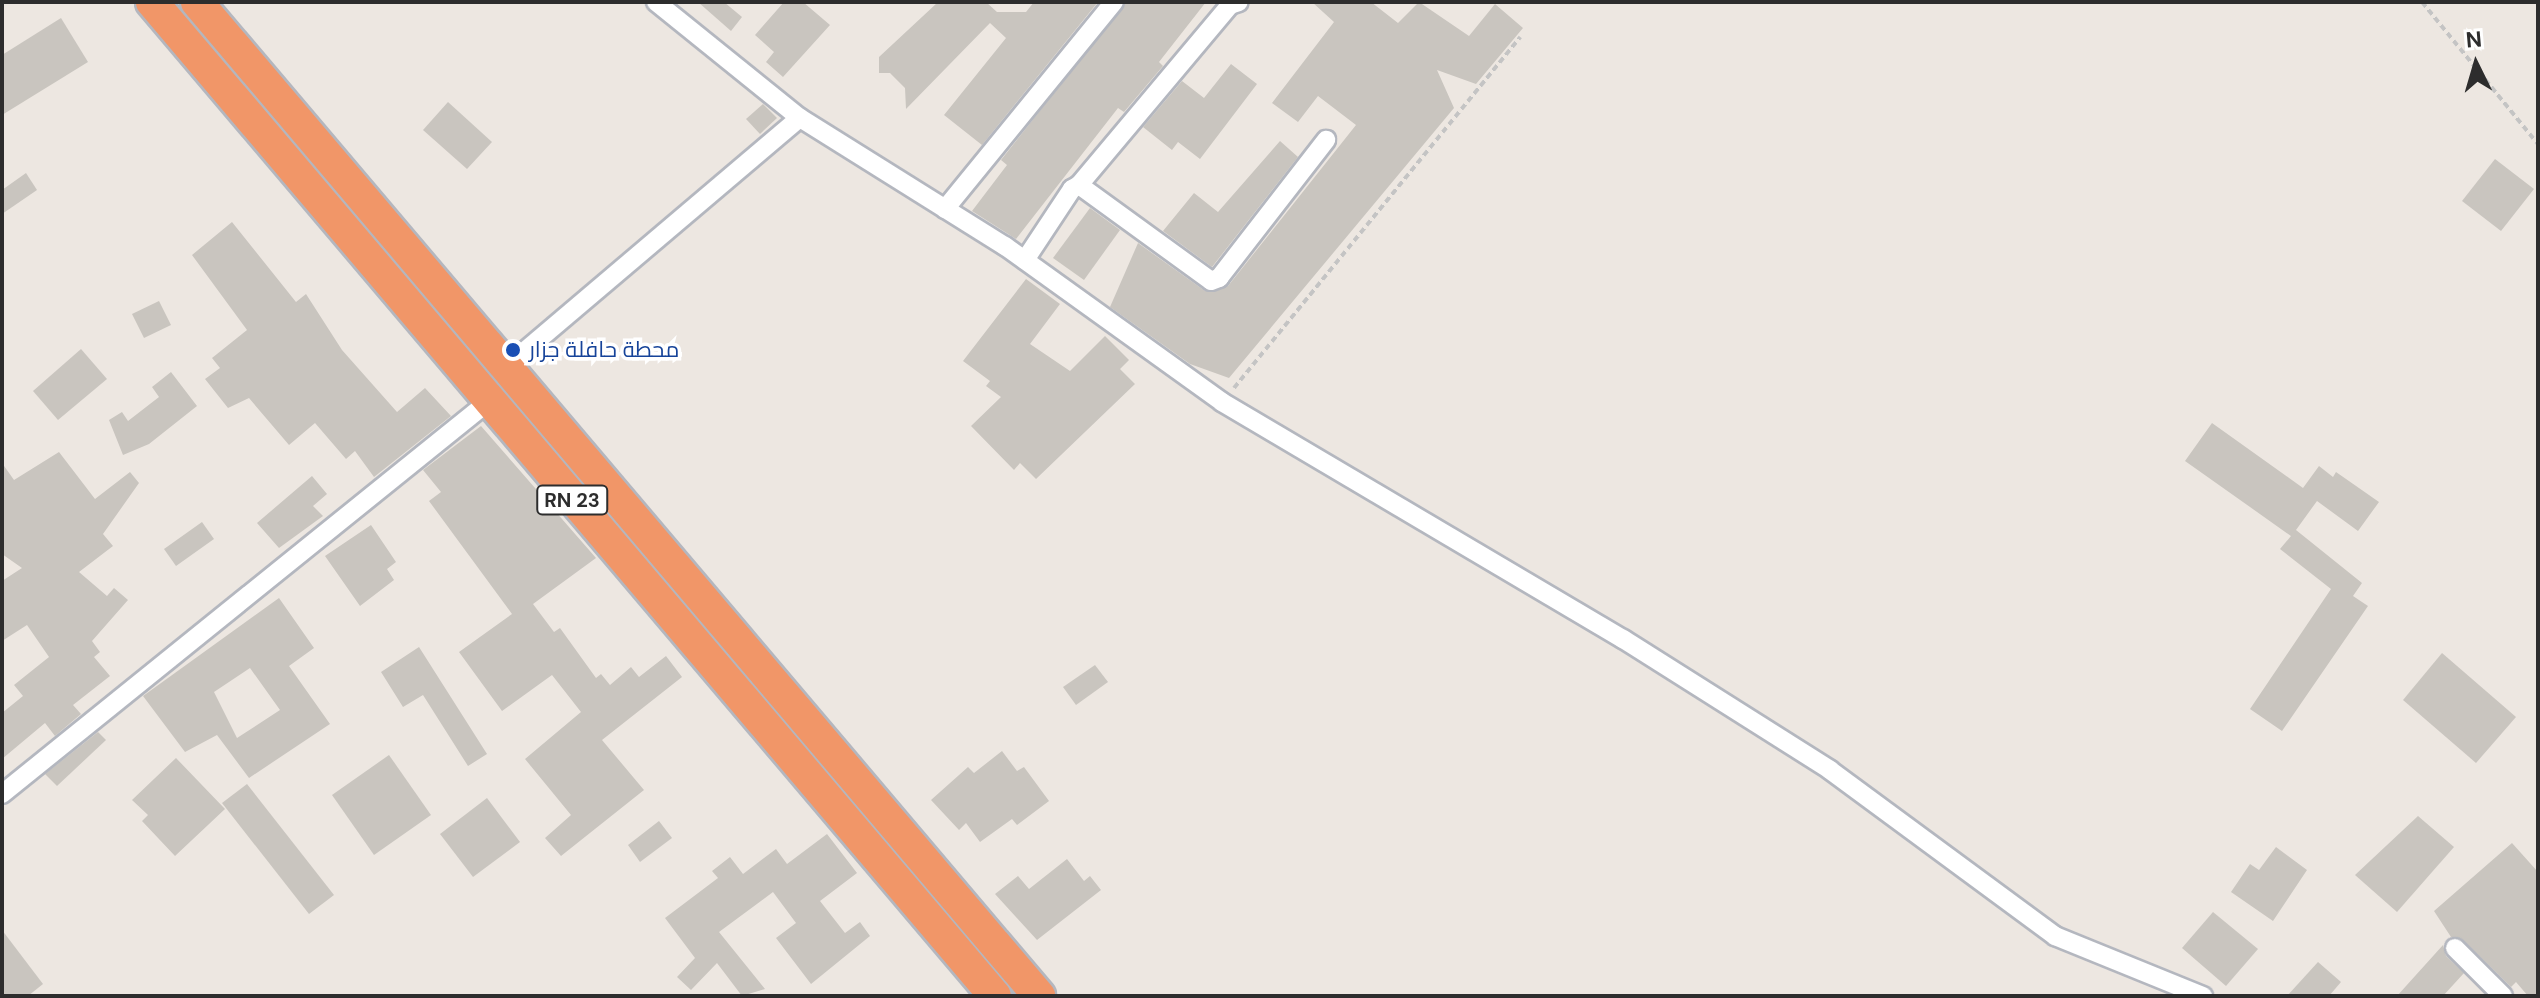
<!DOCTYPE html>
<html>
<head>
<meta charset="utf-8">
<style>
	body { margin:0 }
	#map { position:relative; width:2540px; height:998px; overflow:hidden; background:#ede7e1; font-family:"DM Sans",Cairo,sans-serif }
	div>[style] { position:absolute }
	.building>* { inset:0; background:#c9c5bf }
	.path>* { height:4px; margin-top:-2px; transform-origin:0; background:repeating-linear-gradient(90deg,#c4c4c4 0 6px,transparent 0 10px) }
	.roads { filter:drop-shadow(2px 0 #b4b7bf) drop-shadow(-2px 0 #b4b7bf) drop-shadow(0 2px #b4b7bf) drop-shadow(0 -2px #b4b7bf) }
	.street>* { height:18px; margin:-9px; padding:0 9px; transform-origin:9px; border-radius:9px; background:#fff }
	.highway>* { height:32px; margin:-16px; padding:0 16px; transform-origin:16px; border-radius:16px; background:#f19668 }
	.dots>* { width:22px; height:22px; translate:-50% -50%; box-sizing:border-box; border:4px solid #fff; border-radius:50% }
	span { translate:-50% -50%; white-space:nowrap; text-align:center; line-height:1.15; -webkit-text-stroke:7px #fff; paint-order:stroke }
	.shield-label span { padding:2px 6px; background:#fff; border:2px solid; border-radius:6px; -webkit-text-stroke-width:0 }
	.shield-label { font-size:20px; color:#2d2d2d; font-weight:700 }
	.transit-label { font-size:22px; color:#164399 }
	.left { translate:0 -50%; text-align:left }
	.frame { position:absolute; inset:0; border:4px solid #2d2d2d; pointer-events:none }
	.north { position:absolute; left:2436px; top:24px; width:80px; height:80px; -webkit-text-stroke:6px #fff; paint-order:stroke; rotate:355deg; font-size:22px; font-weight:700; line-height:32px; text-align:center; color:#2d2d2d }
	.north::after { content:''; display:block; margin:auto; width:28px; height:36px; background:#2d2d2d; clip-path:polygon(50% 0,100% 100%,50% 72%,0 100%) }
</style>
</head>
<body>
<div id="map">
	<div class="building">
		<i style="clip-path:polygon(698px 2px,724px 2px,742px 17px,731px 31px)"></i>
		<i style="clip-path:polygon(784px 2px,803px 2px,830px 25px,783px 77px,766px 62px,774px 52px,755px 35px)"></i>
		<i style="clip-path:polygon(986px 2px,997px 12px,1026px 12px,1034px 2px,1098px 2px,982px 145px,944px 115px,1006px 38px,990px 23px,906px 109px,905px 88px,890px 73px,879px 73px,879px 57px,937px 3px)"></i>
		<i style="clip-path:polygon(1126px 2px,1206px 2px,1159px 62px,1163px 66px,1124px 112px,1118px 108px,1016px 239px,972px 211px,1007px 165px,1001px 160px)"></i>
		<i style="clip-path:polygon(1312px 2px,1371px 2px,1398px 23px,1419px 2px,1469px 36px,1495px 4px,1523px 28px,1476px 84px,1437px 70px,1454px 108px,1229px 378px,1190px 364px,1110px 307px,1138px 243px,1205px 291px,1228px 286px,1356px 125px,1318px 96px,1298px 122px,1272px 103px,1334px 22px)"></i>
		<i style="clip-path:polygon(61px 18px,88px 62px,2px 115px,2px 55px)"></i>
		<i style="clip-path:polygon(1231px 64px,1257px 84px,1200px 159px,1178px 142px,1172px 150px,1143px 127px,1182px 81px,1204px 98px)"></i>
		<i style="clip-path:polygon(448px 102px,492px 142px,467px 169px,423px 130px)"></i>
		<i style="clip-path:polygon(763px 104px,777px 118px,760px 134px,746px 119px)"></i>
		<i style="clip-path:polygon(1280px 141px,1298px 157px,1212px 267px,1163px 231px,1194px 193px,1218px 212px)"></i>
		<i style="clip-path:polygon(2495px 159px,2534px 189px,2501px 231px,2462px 201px)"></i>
		<i style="clip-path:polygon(26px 173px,37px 190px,2px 214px,2px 190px)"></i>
		<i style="clip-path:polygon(1090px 208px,1120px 230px,1084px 280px,1053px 258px)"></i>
		<i style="clip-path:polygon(232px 222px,296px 302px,306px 294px,342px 350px,397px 412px,425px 388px,451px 416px,374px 477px,355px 451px,346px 459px,315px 423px,289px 445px,249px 398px,228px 408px,205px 379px,220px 368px,212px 358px,247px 330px,192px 255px)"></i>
		<i style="clip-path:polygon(1026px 279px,1060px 304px,1030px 344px,1070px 371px,1105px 336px,1129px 360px,1120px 369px,1135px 384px,1036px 479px,1020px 463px,1014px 470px,971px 426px,1001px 397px,986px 386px,990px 381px,963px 361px)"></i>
		<i style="clip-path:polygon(159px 301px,171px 325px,144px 338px,132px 314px)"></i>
		<i style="clip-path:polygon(81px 349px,107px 379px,58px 420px,33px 391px)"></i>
		<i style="clip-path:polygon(171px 372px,197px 406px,149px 444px,123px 455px,109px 420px,122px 412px,128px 421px,159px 397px,152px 387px)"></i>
		<i style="clip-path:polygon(2212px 423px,2303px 488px,2319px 466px,2333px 477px,2336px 472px,2379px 502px,2358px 531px,2317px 501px,2296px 530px,2362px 583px,2353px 596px,2368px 606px,2282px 731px,2250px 709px,2331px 589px,2280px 549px,2291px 536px,2185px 461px)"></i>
		<i style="clip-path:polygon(481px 426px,596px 558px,533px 604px,554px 632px,560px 628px,596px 678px,601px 674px,610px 685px,631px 667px,639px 677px,666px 656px,682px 677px,602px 740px,644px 790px,561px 856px,545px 838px,571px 815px,525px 759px,581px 712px,552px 675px,502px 711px,459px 652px,512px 614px,429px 501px,441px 492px,423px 470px)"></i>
		<i style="clip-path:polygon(59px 452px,95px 499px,130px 472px,139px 483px,103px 534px,113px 546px,79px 572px,107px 596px,114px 588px,128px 600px,92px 641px,100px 652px,94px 657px,110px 676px,73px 705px,81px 714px,55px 736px,45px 723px,2px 759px,2px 713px,23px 696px,14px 685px,49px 657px,27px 625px,2px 641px,2px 581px,22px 568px,2px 554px,2px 463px,14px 480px)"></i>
		<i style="clip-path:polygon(312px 476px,327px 494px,313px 506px,323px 516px,279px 548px,257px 523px)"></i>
		<i style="clip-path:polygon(202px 522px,214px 539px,176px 566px,164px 549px)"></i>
		<i style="clip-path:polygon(371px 525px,396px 562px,387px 569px,394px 580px,360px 606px,325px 556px)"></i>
		<i style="clip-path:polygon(evenodd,279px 598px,314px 648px,289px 666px,330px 724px,249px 778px,217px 735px,185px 752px,143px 696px,279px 598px,250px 668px,280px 710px,237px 738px,214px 692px,250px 668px)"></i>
		<i style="clip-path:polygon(419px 647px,487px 754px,468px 766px,423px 695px,403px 707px,381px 672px)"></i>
		<i style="clip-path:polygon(2442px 653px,2516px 717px,2476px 763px,2403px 700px)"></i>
		<i style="clip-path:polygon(1095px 665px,1108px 682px,1076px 705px,1063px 687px)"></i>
		<i style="clip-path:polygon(98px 732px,106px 740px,57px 786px,45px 774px)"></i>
		<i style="clip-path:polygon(1002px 751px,1017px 771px,1024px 767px,1049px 801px,1017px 825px,1012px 819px,980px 842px,966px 823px,959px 830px,931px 800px,968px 767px,974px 773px)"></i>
		<i style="clip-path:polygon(389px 755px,431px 815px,374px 855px,332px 795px)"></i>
		<i style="clip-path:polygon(176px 758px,225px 809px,175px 856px,142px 821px,148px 815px,132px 800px)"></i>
		<i style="clip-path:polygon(247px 784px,334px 895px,309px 914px,222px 803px)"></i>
		<i style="clip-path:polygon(487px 798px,520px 842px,473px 877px,440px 834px)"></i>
		<i style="clip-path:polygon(2418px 816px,2454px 847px,2397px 912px,2355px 875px)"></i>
		<i style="clip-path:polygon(659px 821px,672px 838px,640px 862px,628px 845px)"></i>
		<i style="clip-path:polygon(827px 834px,857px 873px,820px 901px,845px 933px,860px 922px,870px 936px,811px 984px,776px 938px,796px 923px,773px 892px,719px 932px,765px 989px,742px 996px,717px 963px,691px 990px,677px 977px,695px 958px,665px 918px,718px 878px,712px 871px,730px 857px,743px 874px,776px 849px,787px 864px)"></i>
		<i style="clip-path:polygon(2512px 843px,2538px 872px,2538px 996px,2528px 996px,2516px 982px,2511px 987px,2463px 940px,2451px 937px,2434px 911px)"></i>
		<i style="clip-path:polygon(2276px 847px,2307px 870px,2273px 921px,2231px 892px,2250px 864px,2259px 870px)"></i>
		<i style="clip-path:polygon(1067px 859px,1084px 881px,1090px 876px,1101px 890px,1037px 940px,995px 894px,1018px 876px,1029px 889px)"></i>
		<i style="clip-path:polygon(2213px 912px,2258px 949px,2226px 986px,2182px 948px)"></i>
		<i style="clip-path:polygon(2px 930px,43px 984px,28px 996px,2px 996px)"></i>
		<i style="clip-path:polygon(2443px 945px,2446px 956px,2464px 973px,2443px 996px,2397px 996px)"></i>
		<i style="clip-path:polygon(2318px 962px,2341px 982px,2329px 996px,2287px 996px)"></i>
	</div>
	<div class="path">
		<i style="left:2422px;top:2px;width:183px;rotate:50.8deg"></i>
		<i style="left:1234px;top:388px;width:453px;rotate:-50.8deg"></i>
	</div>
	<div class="roads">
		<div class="street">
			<i style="left:656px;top:2px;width:185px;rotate:38.9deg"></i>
			<i style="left:800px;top:118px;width:242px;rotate:32deg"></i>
			<i style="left:1005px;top:246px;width:267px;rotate:35.7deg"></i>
			<i style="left:1222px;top:402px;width:466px;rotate:30.6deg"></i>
			<i style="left:1623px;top:639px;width:245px;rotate:32.3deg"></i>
			<i style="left:1830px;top:770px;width:280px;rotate:36.4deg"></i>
			<i style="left:2055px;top:936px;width:160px;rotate:22.1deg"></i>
			<i style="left:1079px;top:185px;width:235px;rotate:-50deg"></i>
			<i style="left:1230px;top:5px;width:9px;rotate:-18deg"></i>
			<i style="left:945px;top:209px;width:267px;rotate:-50.8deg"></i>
			<i style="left:1025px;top:260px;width:85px;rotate:-56.5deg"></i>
			<i style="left:1072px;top:189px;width:8px;rotate:-30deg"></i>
			<i style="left:1079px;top:185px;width:163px;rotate:36deg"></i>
			<i style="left:1211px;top:281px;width:9px;rotate:-21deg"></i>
			<i style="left:1219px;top:278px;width:175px;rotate:-52.2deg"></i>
			<i style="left:506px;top:367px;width:385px;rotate:-40.3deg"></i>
			<i style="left:2px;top:794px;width:626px;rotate:-38.9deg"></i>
			<i style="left:2455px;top:948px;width:68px;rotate:45deg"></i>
		</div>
		<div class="highway">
			<i style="left:152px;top:2px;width:1303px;rotate:49.7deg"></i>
			<i style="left:197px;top:2px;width:1303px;rotate:49.73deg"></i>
		</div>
	</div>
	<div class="dots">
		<i style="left:513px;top:350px;background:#1a4fb4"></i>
	</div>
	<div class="shield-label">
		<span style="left:572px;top:500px">RN 23</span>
	</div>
	<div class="transit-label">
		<span class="left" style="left:529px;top:350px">محطة حافلة جزار</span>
	</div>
	<div class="frame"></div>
	<div class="north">N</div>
</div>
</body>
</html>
